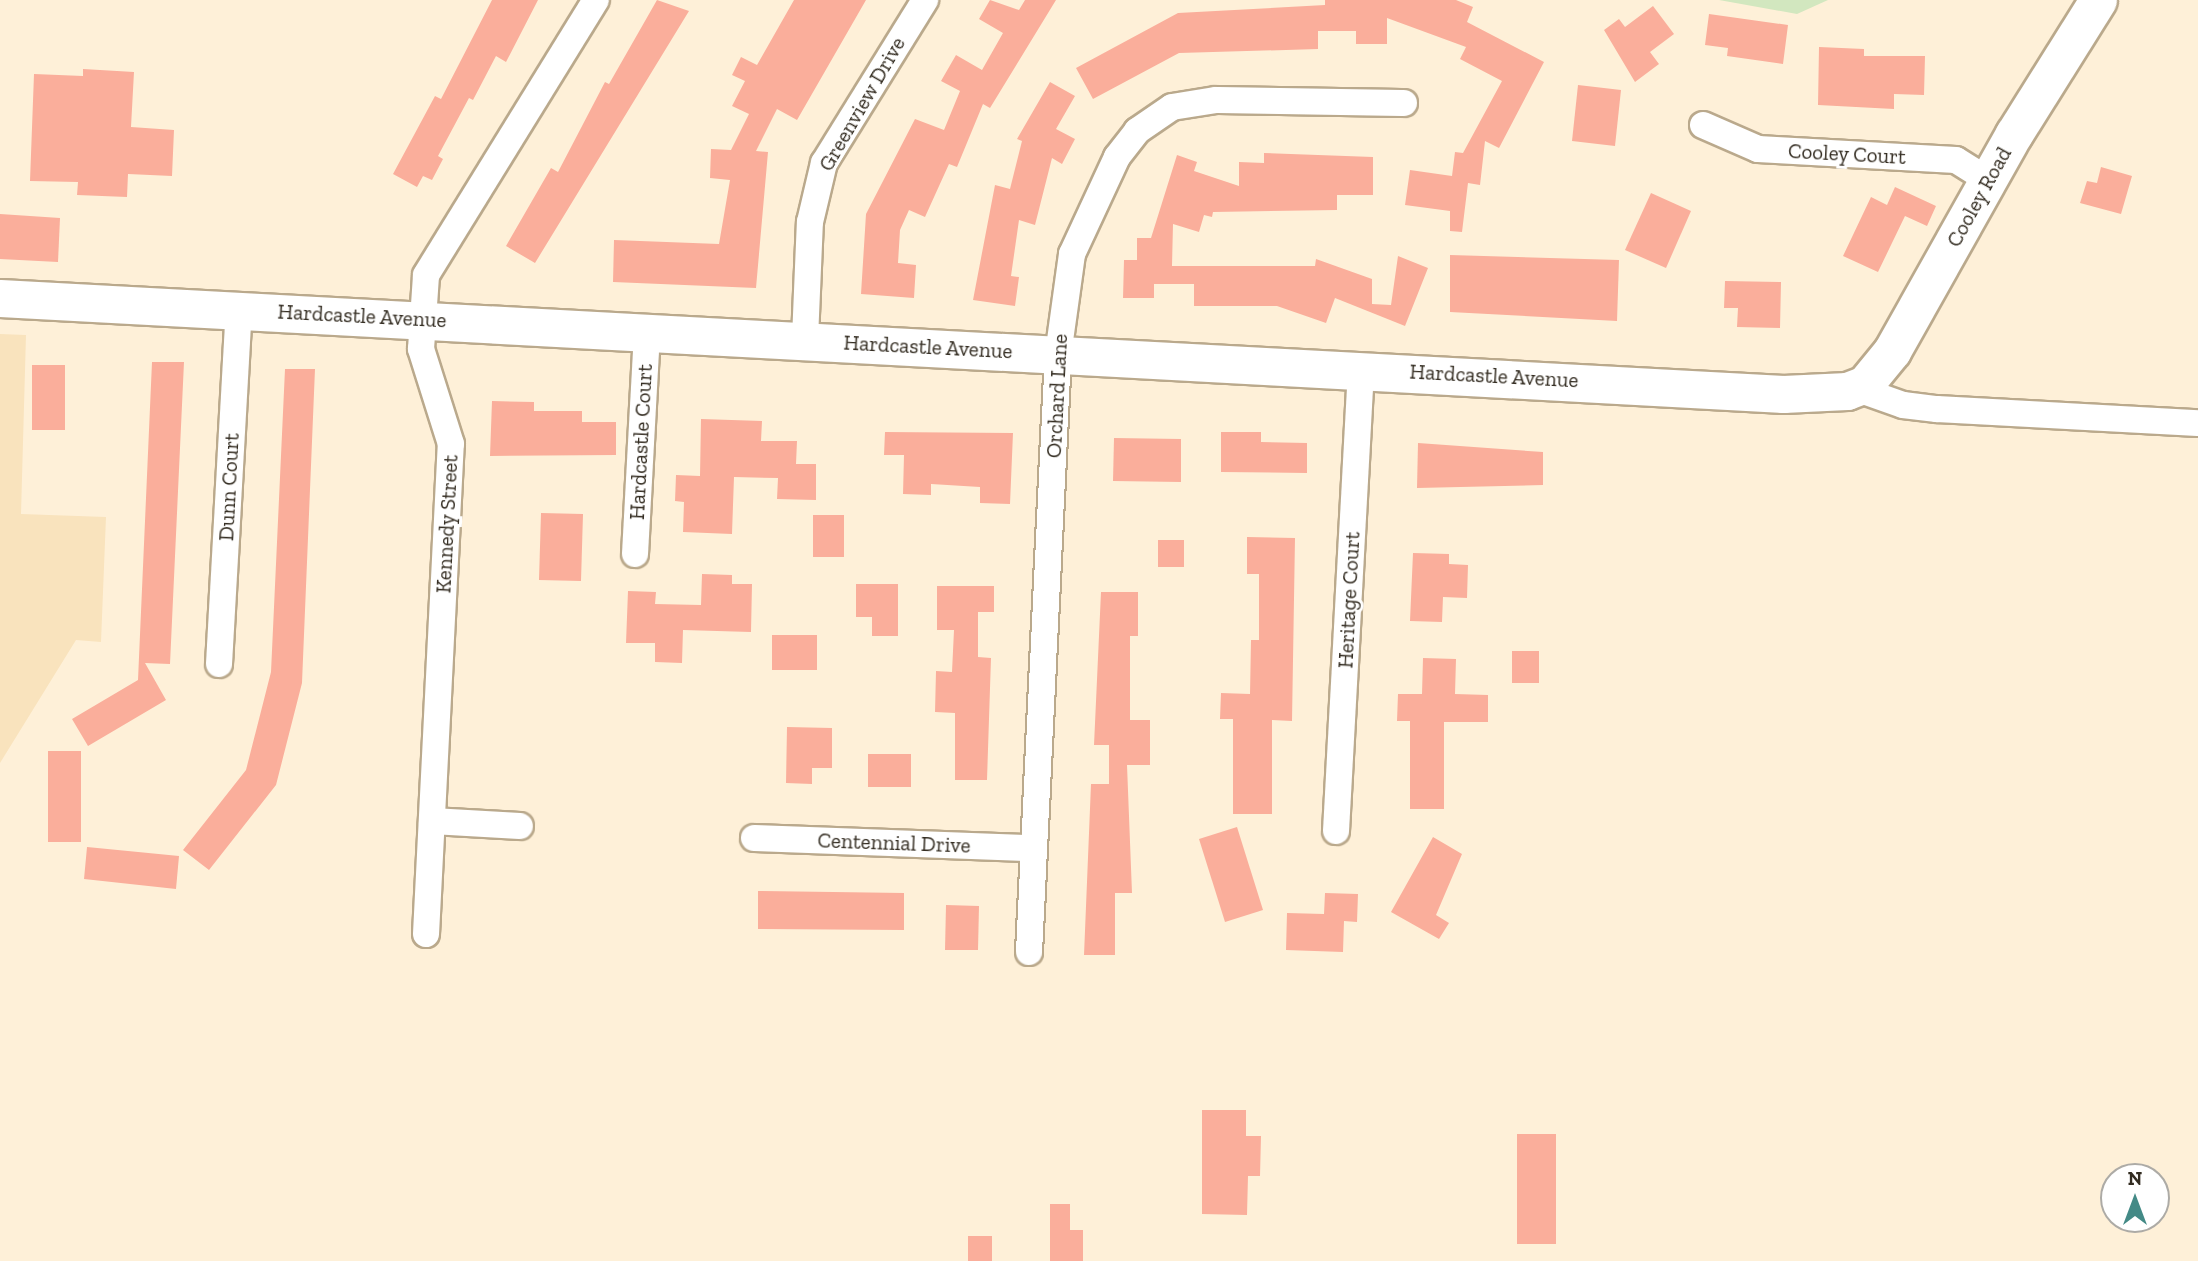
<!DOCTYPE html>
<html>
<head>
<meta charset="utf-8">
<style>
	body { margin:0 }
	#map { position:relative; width:2198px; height:1261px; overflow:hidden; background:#fef0d8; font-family:"Zilla Slab",serif }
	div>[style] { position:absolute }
	.built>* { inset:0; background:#f9e3bd }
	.green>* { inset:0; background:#d2e7bf }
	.building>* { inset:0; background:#faae9b }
	.roads { filter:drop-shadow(2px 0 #baa98c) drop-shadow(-2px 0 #baa98c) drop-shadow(0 2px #baa98c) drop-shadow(0 -2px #baa98c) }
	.street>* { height:26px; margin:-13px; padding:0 13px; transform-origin:13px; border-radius:13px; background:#fff }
	.secondary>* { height:37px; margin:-18.5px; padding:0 18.5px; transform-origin:18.5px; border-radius:18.5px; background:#fff }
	span { translate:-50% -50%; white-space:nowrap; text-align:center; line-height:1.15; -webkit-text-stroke:6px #fff; paint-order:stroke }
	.street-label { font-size:21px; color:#332c21 }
	.north { position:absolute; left:2100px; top:1163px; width:70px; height:70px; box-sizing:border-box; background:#fff; border:2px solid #adaba6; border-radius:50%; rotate:0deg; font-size:19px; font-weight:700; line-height:28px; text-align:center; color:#332c21 }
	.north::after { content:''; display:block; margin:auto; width:24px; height:32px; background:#438a86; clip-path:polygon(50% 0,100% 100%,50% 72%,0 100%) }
</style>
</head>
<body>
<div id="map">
	<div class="built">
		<i style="clip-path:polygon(0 334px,26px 335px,21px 514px,106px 517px,101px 642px,76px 640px,0 763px)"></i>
	</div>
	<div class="green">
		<i style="clip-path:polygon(1719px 0,1828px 0,1797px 14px)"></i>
	</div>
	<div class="building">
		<i style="clip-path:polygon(492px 0,538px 0,506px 62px,496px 56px,473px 100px,469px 98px,438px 156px,443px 159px,432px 180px,423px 176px,417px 187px,393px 174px,435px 96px,441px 99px)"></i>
		<i style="clip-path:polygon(657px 0,689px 11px,535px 263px,506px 246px,551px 168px,558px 172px,605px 82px,609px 84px)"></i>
		<i style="clip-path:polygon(794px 0,866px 0,797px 120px,777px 109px,756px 151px,768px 152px,756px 288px,613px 282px,614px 240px,719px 244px,730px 180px,710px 178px,711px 149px,731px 150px,749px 114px,732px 106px,745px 81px,732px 75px,741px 57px,757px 65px)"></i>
		<i style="clip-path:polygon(990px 0,1019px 10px,1025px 0,1056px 0,990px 108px,983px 104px,957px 167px,949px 164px,925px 217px,909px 210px,900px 230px,898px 263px,916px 265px,914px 298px,861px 294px,866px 214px,915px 119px,944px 130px,960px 91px,941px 81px,956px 55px,982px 70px,1003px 33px,979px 19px)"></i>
		<i style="clip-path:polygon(1325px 0,1456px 0,1473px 7px,1467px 22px,1544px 62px,1499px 148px,1485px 141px,1480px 185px,1468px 183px,1462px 232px,1450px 231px,1450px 211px,1405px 205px,1410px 170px,1452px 176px,1455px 152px,1463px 153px,1502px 81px,1460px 59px,1466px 47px,1387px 18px,1387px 44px,1356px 44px,1356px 31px,1318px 31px,1318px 49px,1179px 53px,1093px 99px,1076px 68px,1178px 13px,1325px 5px)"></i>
		<i style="clip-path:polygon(1653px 6px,1674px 34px,1650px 52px,1659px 64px,1635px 82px,1604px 30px,1619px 19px,1625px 27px)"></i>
		<i style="clip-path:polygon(1709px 14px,1788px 25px,1783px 64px,1727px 56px,1728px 48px,1705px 45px)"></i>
		<i style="clip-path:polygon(1819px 47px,1864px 49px,1864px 56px,1925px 56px,1924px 95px,1894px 94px,1894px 109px,1818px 105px)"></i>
		<i style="clip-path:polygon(83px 69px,134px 72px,131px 127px,174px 130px,172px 176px,128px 174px,127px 197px,77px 195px,78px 182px,30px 181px,34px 74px,83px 76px)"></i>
		<i style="clip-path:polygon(1050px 82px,1075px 96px,1056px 129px,1075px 139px,1062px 164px,1052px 158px,1035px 225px,1019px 220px,1011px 276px,1019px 277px,1015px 306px,973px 300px,995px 185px,1010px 189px,1022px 141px,1017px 139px)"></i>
		<i style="clip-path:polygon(1578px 85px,1621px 90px,1615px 146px,1572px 141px)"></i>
		<i style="clip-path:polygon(1264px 153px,1373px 157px,1373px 195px,1337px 195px,1337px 210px,1213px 212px,1212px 217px,1204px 215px,1199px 232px,1173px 224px,1172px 266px,1315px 266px,1316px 259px,1372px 279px,1372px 304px,1391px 305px,1398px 256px,1428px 268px,1405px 326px,1335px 298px,1326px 323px,1277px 306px,1194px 306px,1194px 284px,1154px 284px,1154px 298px,1123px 298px,1124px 260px,1137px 260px,1137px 238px,1151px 238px,1177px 155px,1197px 162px,1194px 171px,1239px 186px,1239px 162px,1264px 163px)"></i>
		<i style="clip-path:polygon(2101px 167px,2132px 176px,2121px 214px,2080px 203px,2087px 181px,2097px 183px)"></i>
		<i style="clip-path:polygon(1895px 187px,1936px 206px,1927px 226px,1905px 216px,1878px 272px,1843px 256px,1871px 197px,1887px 205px)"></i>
		<i style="clip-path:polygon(1651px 193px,1691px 211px,1666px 268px,1625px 250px)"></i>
		<i style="clip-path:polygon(0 214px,60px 218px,58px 262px,0 259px)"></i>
		<i style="clip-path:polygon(1450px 255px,1619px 260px,1617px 321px,1450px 312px)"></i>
		<i style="clip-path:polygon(1725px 281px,1781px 282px,1780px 328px,1737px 327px,1738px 308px,1724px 308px)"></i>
		<i style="clip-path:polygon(152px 362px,184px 362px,170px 664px,145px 663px,166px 700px,88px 746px,72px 719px,138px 680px)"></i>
		<i style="clip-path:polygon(32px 365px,65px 365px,65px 430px,32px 430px)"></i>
		<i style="clip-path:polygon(285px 369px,315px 369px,302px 683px,276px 785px,209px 870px,183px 850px,246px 770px,271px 672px)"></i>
		<i style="clip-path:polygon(492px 401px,534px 402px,534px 411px,582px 411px,582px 422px,616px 422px,616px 455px,490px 456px)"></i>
		<i style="clip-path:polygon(701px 419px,762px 421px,761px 441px,797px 441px,796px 464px,816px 464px,816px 500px,777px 499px,778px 478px,734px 477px,732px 534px,683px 532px,684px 502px,675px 501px,676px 475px,700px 476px)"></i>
		<i style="clip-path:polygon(885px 432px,1013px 433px,1010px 504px,980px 503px,980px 487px,931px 484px,931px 495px,903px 494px,904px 455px,884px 455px)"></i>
		<i style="clip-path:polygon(1221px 432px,1261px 432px,1261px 442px,1307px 443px,1307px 473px,1221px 472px)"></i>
		<i style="clip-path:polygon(1114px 438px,1181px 439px,1181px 482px,1113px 481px)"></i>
		<i style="clip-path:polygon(1418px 443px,1543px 452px,1543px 485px,1417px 488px)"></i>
		<i style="clip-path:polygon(541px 513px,583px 514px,581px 581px,539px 580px)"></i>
		<i style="clip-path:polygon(813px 515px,844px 515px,844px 557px,813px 557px)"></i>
		<i style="clip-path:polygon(1247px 537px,1295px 538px,1292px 721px,1272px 720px,1272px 814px,1233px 814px,1233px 719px,1220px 719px,1221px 693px,1250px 694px,1251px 640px,1259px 640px,1259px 574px,1247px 574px)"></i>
		<i style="clip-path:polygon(1158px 540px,1184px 540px,1184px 567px,1158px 567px)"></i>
		<i style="clip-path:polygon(1413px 553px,1449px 554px,1449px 564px,1468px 565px,1467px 598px,1443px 597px,1442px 622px,1410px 621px)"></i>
		<i style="clip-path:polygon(702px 574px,732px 575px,732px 584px,752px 584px,751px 632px,683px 630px,682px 663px,655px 662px,655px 643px,626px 643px,628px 591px,656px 592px,655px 604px,701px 605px)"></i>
		<i style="clip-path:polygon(856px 584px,898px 584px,898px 636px,872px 636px,872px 617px,856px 617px)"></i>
		<i style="clip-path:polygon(937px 586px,994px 586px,994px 612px,978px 612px,978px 657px,991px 658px,987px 780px,955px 780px,955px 713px,935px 712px,936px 671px,952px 672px,954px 630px,937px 630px)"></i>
		<i style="clip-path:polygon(1101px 592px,1138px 592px,1138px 636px,1130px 636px,1130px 720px,1150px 720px,1150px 765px,1127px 765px,1132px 893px,1115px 893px,1115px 955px,1084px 955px,1091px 784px,1109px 784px,1109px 745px,1094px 745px)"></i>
		<i style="clip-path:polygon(772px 635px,817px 635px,817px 670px,772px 670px)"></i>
		<i style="clip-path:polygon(1512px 651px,1539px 651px,1539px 683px,1512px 683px)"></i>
		<i style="clip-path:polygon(1423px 658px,1456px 659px,1455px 694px,1488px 695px,1488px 722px,1444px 722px,1444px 809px,1410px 809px,1410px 721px,1397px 721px,1398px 694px,1422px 694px)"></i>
		<i style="clip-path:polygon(787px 727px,832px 728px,832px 768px,812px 768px,812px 784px,786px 783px)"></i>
		<i style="clip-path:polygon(48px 751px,81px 751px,81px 842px,48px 842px)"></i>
		<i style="clip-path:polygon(868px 754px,911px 754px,911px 787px,868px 787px)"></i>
		<i style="clip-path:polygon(1237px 827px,1263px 910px,1225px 922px,1199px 839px)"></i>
		<i style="clip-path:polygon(1433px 837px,1462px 854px,1436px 915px,1449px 923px,1439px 939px,1391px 912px)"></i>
		<i style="clip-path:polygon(87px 847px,179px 856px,176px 889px,84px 879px)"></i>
		<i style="clip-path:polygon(758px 891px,904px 893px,904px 930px,758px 929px)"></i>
		<i style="clip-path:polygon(1325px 893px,1358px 894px,1357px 922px,1344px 921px,1343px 952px,1286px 950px,1287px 913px,1324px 914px)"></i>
		<i style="clip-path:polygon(946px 905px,979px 906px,978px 950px,945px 950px)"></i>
		<i style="clip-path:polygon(1202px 1110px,1246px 1110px,1246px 1136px,1261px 1136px,1260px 1176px,1248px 1176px,1247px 1215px,1202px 1214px)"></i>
		<i style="clip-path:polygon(1517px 1134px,1556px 1134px,1556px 1244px,1517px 1244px)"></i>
		<i style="clip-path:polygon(1050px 1204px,1070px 1204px,1070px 1230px,1083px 1230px,1083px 1261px,1050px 1261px)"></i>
		<i style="clip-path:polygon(968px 1236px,992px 1236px,992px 1261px,968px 1261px)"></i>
	</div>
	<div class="roads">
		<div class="street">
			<i style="left:1703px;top:125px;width:60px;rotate:23.6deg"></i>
			<i style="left:1758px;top:149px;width:198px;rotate:3.2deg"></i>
			<i style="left:1956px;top:160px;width:39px;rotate:32deg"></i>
			<i style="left:805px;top:339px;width:117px;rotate:-87.6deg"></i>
			<i style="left:810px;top:222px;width:61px;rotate:-76.7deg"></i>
			<i style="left:824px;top:163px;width:192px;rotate:-58.2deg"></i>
			<i style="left:1855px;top:388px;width:51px;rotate:19.5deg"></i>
			<i style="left:1903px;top:405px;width:34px;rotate:7deg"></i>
			<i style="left:1937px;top:409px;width:261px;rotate:3.1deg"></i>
			<i style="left:635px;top:554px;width:224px;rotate:-86.9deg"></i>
			<i style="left:219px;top:664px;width:355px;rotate:-86.8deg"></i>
			<i style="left:432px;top:821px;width:88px;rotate:3.3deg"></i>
			<i style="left:1336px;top:831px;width:463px;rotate:-86.9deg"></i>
			<i style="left:754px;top:838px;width:279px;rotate:2.1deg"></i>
			<i style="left:426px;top:934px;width:491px;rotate:-87.1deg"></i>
			<i style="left:451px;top:444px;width:100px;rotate:-107.5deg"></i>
			<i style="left:421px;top:349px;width:74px;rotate:-86.1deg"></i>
			<i style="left:426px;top:275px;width:323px;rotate:-58.3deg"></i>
			<i style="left:1029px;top:952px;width:598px;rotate:-87.22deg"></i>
			<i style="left:1058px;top:355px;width:102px;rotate:-82.1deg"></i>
			<i style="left:1072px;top:254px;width:107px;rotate:-65.1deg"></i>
			<i style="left:1117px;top:157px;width:33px;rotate:-52deg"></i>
			<i style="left:1137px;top:131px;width:42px;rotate:-34.4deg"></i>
			<i style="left:1172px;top:107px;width:45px;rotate:-9deg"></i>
			<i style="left:1216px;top:100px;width:188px;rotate:0.9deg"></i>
		</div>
		<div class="secondary">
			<i style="left:0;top:298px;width:1786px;rotate:3.08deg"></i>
			<i style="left:1783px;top:394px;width:64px;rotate:-2.7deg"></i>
			<i style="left:1847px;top:391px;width:19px;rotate:-21deg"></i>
			<i style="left:1865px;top:384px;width:43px;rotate:-50.7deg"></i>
			<i style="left:1892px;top:351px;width:249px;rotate:-60.7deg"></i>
			<i style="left:2014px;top:134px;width:158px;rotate:-57.9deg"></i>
		</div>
	</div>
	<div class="street-label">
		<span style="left:862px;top:104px;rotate:-60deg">Greenview Drive</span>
		<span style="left:1847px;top:154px;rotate:3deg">Cooley Court</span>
		<span style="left:1979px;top:197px;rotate:-61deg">Cooley Road</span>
		<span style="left:362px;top:316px;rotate:3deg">Hardcastle Avenue</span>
		<span style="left:928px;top:347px;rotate:3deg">Hardcastle Avenue</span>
		<span style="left:1494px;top:376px;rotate:3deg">Hardcastle Avenue</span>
		<span style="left:1057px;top:396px;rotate:-87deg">Orchard Lane</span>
		<span style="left:641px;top:442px;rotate:-87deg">Hardcastle Court</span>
		<span style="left:229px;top:487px;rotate:-87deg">Dunn Court</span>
		<span style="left:447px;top:524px;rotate:-87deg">Kennedy Street</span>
		<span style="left:1349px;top:600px;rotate:-87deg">Heritage Court</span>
		<span style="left:894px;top:843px;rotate:2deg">Centennial Drive</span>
	</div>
	<div class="north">N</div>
</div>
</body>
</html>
